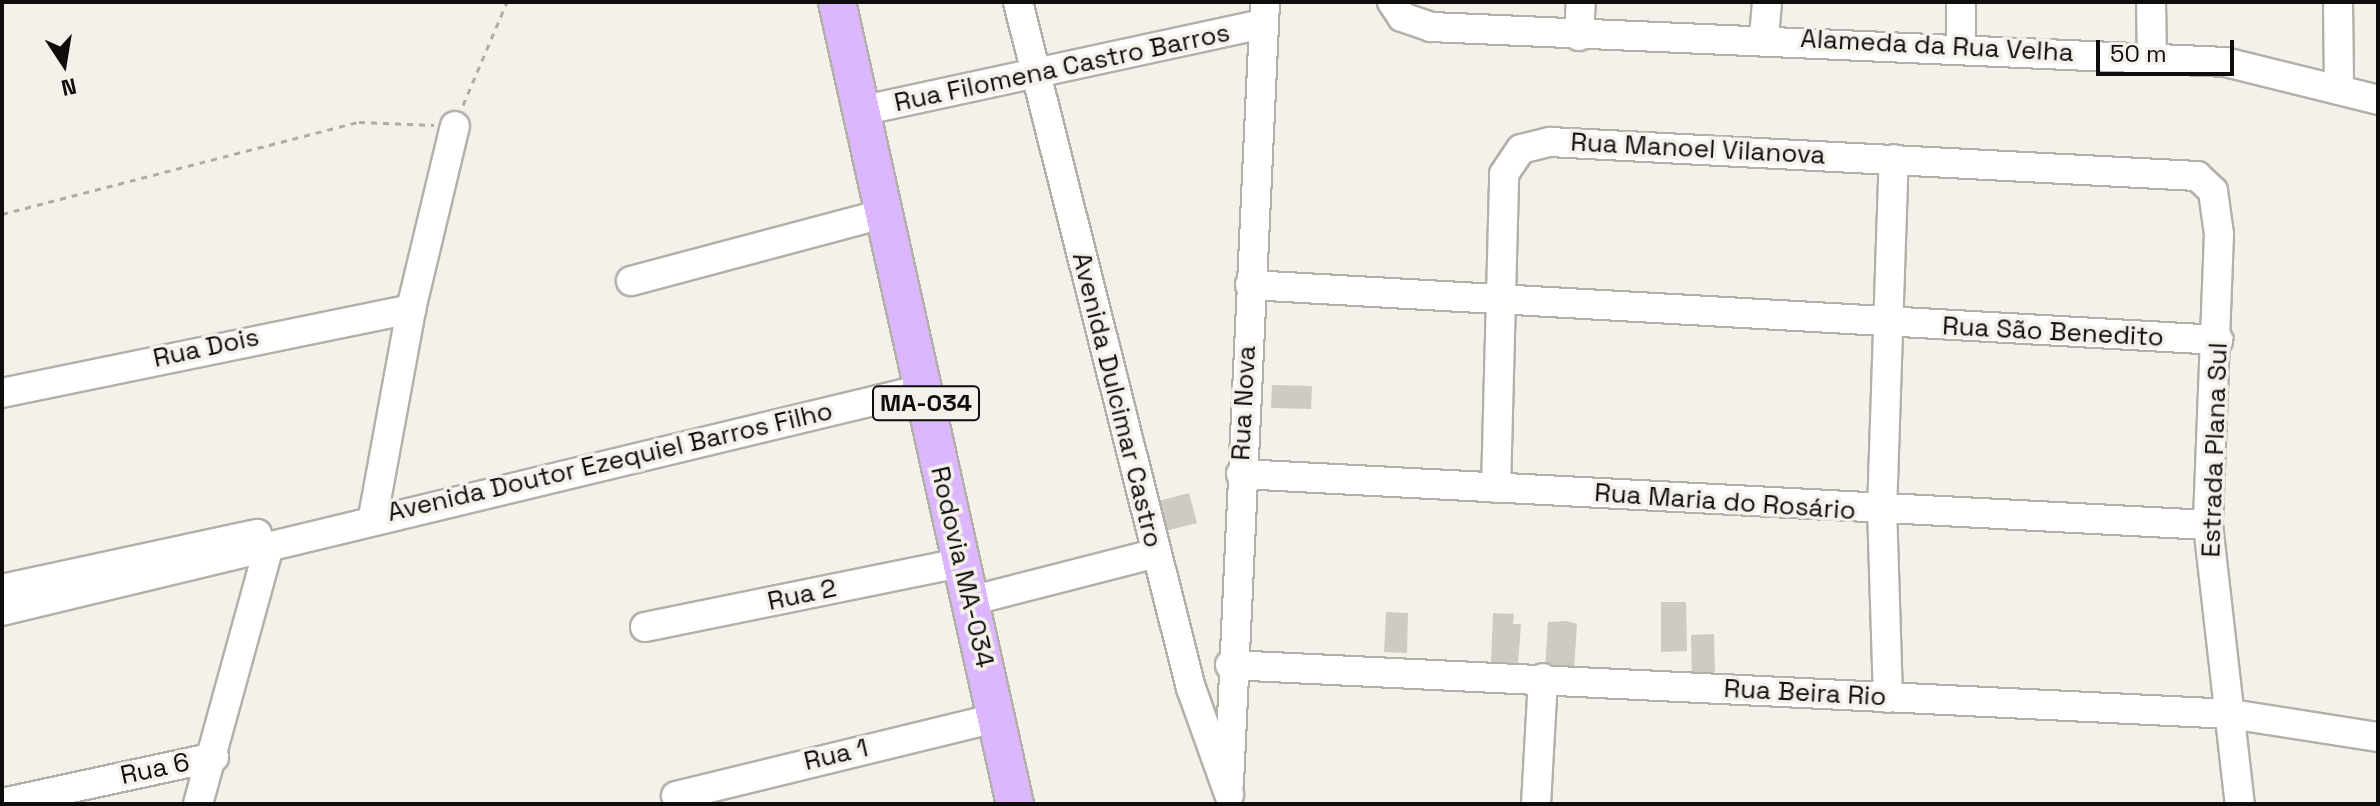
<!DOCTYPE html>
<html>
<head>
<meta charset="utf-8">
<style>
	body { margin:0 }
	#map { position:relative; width:2380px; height:806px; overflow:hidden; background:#f4f1eb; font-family:"Space Grotesk",sans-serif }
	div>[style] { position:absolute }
	.building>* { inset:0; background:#d0cac5 }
	.path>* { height:3px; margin-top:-1.5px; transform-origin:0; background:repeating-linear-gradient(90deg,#afaca8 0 6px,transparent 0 12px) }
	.roads { filter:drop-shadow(2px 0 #b3b0aa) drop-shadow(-2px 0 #b3b0aa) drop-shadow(0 2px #b3b0aa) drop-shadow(0 -2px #b3b0aa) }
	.minor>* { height:28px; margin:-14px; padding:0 14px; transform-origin:14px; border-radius:14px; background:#fff }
	.major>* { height:36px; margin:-18px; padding:0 18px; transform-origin:18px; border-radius:18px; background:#ddb7fe }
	span { translate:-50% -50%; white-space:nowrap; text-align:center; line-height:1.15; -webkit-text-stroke:7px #f4f1eb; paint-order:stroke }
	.shield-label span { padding:2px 6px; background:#f4f1eb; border:2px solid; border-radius:6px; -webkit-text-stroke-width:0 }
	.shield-label { font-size:24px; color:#0e0d0b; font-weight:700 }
	.street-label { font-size:26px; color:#0e0d0b }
	.frame { position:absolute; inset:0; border:4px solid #0e0d0b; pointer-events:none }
	.north { position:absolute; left:24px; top:24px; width:80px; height:80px; -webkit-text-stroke:6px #f4f1eb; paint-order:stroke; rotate:168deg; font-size:22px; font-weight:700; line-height:32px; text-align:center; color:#0e0d0b }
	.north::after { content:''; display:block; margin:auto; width:28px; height:36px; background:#0e0d0b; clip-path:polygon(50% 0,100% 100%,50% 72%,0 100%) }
	.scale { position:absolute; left:2096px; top:40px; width:138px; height:36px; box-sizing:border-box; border:4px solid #0e0d0b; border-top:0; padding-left:10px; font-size:24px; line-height:28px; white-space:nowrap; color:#0e0d0b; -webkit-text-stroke:6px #f4f1eb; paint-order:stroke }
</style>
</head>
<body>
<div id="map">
	<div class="building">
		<i style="clip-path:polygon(1272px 385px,1312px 386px,1311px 409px,1271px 408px)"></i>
		<i style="clip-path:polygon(1189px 493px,1197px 523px,1158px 533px,1151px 503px)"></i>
		<i style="clip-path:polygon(1661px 602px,1686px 602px,1687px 651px,1661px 652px)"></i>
		<i style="clip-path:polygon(1386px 612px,1408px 613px,1407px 653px,1384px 652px)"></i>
		<i style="clip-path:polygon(1493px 613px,1514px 614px,1513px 624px,1521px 624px,1518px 665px,1491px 664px)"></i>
		<i style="clip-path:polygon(1567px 621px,1577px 624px,1574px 671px,1545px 669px,1548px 622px)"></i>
		<i style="clip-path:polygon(1714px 634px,1715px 672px,1692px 679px,1691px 635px)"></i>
	</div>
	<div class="path">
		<i style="left:463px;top:105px;width:112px;rotate:-66.9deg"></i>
		<i style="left:2px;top:214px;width:369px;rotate:-14.5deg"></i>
		<i style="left:359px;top:122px;width:75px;rotate:2.3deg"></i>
	</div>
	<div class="roads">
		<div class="minor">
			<i style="left:1018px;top:2px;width:707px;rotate:75.85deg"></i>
			<i style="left:1191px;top:688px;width:113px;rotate:70.3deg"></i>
			<i style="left:1392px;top:2px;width:18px;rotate:56deg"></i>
			<i style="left:1402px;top:17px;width:31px;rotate:19deg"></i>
			<i style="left:1431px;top:27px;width:795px;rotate:2.52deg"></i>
			<i style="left:2225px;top:62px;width:158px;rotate:13.9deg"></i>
			<i style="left:1961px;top:2px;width:45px;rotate:90deg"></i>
			<i style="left:2151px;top:2px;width:55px;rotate:89deg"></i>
			<i style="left:2338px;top:2px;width:88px;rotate:89.3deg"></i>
			<i style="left:1579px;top:36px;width:34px;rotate:-87deg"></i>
			<i style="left:1764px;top:37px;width:35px;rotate:-85deg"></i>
			<i style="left:860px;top:111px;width:412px;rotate:-12.2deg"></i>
			<i style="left:631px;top:281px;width:260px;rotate:-14.9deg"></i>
			<i style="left:1250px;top:285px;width:970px;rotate:3.25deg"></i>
			<i style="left:2px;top:393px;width:418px;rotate:-11.6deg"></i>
			<i style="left:1241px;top:474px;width:968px;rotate:3.02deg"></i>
			<i style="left:1496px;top:488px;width:314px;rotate:-88.5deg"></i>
			<i style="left:1504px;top:174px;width:30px;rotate:-56deg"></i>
			<i style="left:1521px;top:149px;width:30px;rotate:-14deg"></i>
			<i style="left:1550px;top:142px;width:648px;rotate:3.01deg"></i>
			<i style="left:2197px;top:176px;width:22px;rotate:43deg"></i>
			<i style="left:2213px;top:191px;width:43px;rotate:82.1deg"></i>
			<i style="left:2219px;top:234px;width:291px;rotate:92.2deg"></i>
			<i style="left:2208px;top:525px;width:281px;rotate:83.5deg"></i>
			<i style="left:373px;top:517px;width:211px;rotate:-79.6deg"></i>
			<i style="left:411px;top:309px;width:188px;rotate:-76.5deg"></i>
			<i style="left:2px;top:589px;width:261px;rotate:-12.2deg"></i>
			<i style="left:970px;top:601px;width:193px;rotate:-14.4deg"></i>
			<i style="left:2px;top:611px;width:947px;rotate:-13.55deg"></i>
			<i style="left:645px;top:627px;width:321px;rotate:-11.5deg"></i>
			<i style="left:1230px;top:665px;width:1002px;rotate:2.8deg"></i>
			<i style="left:2231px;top:714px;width:149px;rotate:8.9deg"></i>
			<i style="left:1888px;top:698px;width:186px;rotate:-91.8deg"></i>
			<i style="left:1882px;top:512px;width:353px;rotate:-88.1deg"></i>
			<i style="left:1229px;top:783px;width:782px;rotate:-87.36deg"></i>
			<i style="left:676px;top:796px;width:329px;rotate:-13.7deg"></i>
			<i style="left:2px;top:803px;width:217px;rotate:-12.2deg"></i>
			<i style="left:198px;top:804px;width:263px;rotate:-74.6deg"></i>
			<i style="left:1536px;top:804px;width:126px;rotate:-86.8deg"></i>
		</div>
		<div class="major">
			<i style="left:837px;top:2px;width:822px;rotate:77.49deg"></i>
		</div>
	</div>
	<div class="shield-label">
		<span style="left:926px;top:403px">MA-034</span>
	</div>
	<div class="street-label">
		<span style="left:1937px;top:46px;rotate:3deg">Alameda da Rua Velha</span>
		<span style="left:1062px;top:68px;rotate:-12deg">Rua Filomena Castro Barros</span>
		<span style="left:1698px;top:149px;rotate:3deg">Rua Manoel Vilanova</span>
		<span style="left:2053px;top:332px;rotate:3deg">Rua São Benedito</span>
		<span style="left:206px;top:348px;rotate:-12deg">Rua Dois</span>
		<span style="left:1117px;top:400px;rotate:76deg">Avenida Dulcimar Castro</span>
		<span style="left:1244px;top:403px;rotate:-87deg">Rua Nova</span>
		<span style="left:2215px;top:450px;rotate:-88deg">Estrada Plana Sul</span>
		<span style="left:610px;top:462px;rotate:-13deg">Avenida Doutor Ezequiel Barros Filho</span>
		<span style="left:1725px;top:502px;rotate:4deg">Rua Maria do Rosário</span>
		<span style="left:962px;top:567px;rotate:77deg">Rodovia MA-034</span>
		<span style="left:802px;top:595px;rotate:-12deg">Rua 2</span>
		<span style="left:1805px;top:693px;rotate:3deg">Rua Beira Rio</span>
		<span style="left:836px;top:755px;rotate:-13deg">Rua 1</span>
		<span style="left:155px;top:769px;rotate:-12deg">Rua 6</span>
	</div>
	<div class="frame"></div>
	<div class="north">N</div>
	<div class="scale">50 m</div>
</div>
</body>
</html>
